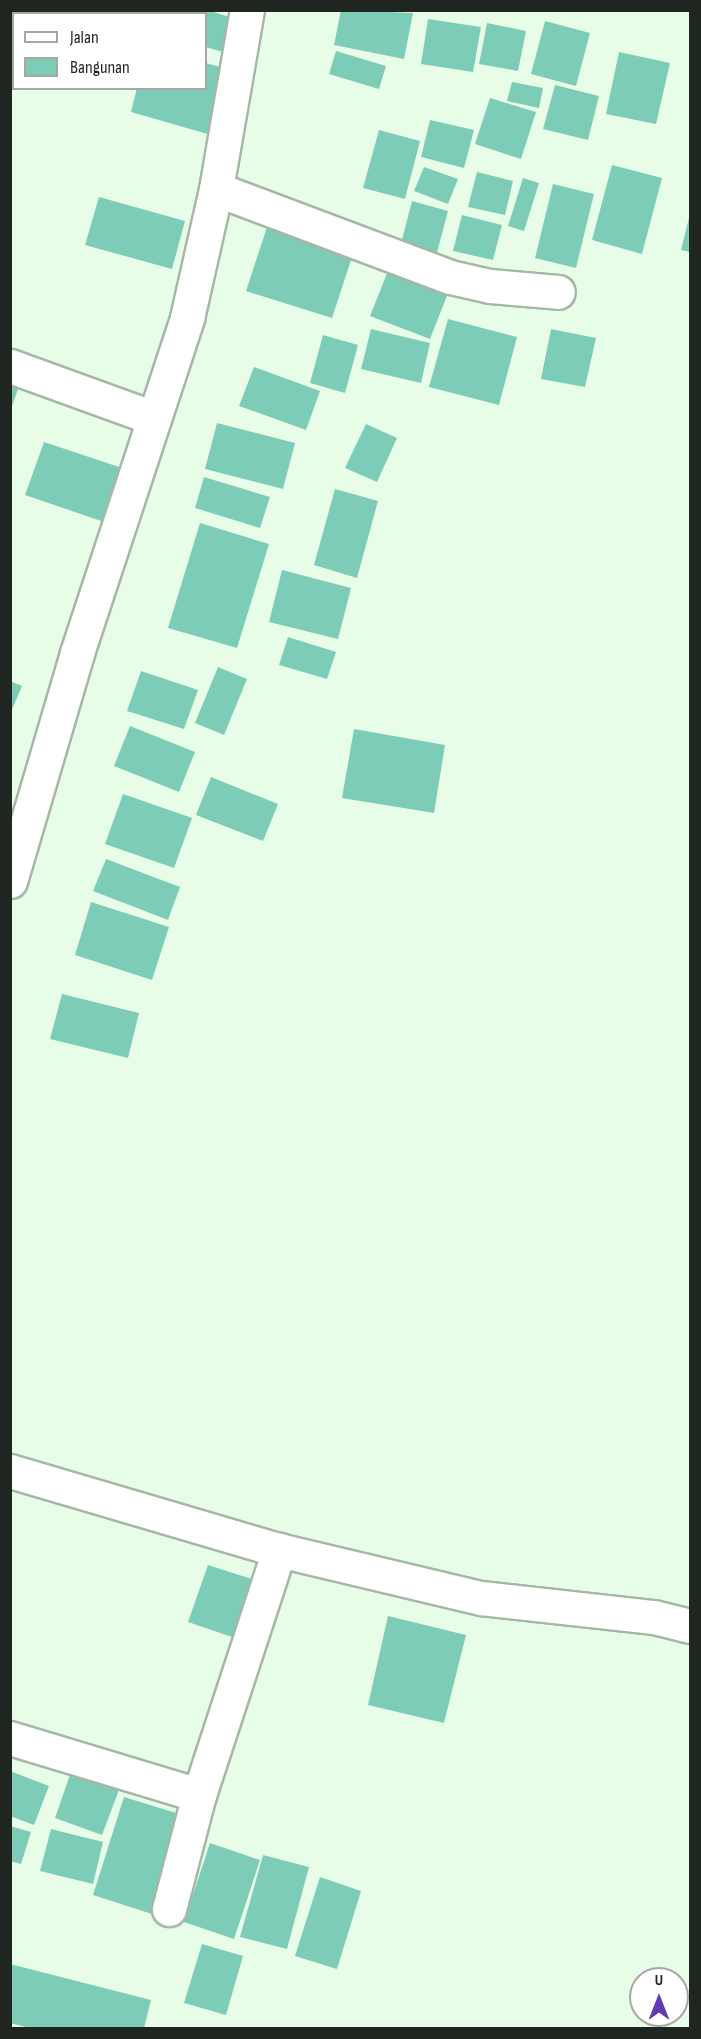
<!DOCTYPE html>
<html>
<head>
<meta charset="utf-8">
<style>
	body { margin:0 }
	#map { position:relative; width:701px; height:2039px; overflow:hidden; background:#e8fde8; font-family:"Sofia Sans Condensed",sans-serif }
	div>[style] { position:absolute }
	.building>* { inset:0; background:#7cccb7 }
	.roads { filter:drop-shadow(2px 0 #a5b8a5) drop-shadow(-2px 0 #a5b8a5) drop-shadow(0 2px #a5b8a5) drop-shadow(0 -2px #a5b8a5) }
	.minor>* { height:33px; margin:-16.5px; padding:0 16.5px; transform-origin:16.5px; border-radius:16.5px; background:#fff }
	span { translate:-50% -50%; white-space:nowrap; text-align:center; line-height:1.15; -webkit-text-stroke:4.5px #fff; paint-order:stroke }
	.frame { position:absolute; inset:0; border:12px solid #1f261f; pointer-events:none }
	.legend { position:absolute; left:12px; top:12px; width:195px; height:78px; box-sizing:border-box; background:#fff; border:2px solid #a5a8a5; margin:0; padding:8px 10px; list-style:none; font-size:18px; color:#1f261f }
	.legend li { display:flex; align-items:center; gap:12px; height:30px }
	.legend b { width:30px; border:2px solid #a5a8a5 }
	.north { position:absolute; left:629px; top:1967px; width:60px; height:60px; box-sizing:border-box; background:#fff; border:2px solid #a5a8a5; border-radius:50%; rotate:0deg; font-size:16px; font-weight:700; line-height:24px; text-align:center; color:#1f261f }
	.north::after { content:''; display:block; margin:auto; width:21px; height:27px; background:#633ab2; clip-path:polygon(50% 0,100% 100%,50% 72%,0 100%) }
</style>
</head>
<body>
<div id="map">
	<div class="building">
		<i style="clip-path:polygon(27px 10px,103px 10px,26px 14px)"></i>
		<i style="clip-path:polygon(157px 10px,207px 10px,236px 19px,226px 53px,206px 47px,206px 14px,156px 14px)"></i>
		<i style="clip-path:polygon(341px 10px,413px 13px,404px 59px,334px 45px)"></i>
		<i style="clip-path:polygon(428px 19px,481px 27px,473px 72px,421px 64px)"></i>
		<i style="clip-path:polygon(545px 21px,590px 33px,576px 86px,531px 74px)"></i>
		<i style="clip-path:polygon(487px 23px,526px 31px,518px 71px,479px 64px)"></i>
		<i style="clip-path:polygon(336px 51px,386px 66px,379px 89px,329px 74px)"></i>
		<i style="clip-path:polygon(619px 52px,670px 63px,656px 124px,606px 114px)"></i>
		<i style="clip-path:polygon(206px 63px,230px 70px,211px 135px,131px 112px,137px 88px,206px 88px)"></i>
		<i style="clip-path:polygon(512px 82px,543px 88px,539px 108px,507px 101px)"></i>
		<i style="clip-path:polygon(555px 85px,599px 96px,588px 140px,543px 129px)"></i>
		<i style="clip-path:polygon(490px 98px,536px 112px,521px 159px,475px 144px)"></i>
		<i style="clip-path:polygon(430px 120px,474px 130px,464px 168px,421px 157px)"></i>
		<i style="clip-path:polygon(379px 130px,420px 141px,405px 199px,363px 188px)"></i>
		<i style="clip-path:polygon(612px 165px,662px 178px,642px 254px,592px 240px)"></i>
		<i style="clip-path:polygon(424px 167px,458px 179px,448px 204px,414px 191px)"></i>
		<i style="clip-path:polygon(477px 172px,513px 181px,505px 215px,468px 207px)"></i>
		<i style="clip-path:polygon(523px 178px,539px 183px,524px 231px,508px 226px)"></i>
		<i style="clip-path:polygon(553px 184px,594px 194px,576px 268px,535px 258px)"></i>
		<i style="clip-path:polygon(99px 197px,185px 221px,172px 269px,85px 245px)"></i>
		<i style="clip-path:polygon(412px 201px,448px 211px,435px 260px,399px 251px)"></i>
		<i style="clip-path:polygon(690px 214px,690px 252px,681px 250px)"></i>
		<i style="clip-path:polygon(462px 215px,502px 225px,493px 260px,453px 251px)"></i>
		<i style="clip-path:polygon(267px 227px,353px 254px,332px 318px,246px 291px)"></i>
		<i style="clip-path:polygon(388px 271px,448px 293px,430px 339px,370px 316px)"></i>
		<i style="clip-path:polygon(448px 319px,517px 337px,499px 405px,429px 387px)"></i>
		<i style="clip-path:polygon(371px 329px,430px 343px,421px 383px,361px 369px)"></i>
		<i style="clip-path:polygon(551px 329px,596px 338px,585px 387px,541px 379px)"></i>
		<i style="clip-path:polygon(323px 335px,358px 345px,345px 393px,310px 383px)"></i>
		<i style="clip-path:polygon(254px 367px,320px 391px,306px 430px,239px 406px)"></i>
		<i style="clip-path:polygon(10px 374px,22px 378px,11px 409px,10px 409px)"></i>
		<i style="clip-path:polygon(217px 423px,295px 443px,283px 489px,205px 469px)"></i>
		<i style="clip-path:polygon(366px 424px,397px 438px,377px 482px,345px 468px)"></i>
		<i style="clip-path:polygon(44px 442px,125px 469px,107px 523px,25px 495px)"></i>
		<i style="clip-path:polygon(204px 477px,270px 497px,260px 528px,195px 508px)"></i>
		<i style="clip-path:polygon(335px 489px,378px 501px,357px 578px,314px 565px)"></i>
		<i style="clip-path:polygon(200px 523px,269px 544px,237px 648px,168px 628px)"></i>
		<i style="clip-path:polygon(282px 570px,351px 588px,338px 639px,269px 622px)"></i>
		<i style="clip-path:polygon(288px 637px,336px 652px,327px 679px,279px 665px)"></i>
		<i style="clip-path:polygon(218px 667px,247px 679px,224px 735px,195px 723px)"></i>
		<i style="clip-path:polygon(141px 671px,198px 690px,184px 729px,127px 711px)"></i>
		<i style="clip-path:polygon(10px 681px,22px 686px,11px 712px,10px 712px)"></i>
		<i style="clip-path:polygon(130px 726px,195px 752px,179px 792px,114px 766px)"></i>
		<i style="clip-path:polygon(354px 729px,445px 745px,434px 813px,342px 798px)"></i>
		<i style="clip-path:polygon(211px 777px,278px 804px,263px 841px,196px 815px)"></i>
		<i style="clip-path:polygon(123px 794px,192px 818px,174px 868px,105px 844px)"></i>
		<i style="clip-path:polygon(106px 859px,180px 887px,168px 920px,93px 891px)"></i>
		<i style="clip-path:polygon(91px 902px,169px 927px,152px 980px,75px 955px)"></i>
		<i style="clip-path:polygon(62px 994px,139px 1013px,128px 1058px,50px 1039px)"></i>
		<i style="clip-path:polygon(208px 1565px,255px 1580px,235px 1638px,188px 1622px)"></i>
		<i style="clip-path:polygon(388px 1616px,466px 1635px,444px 1723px,368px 1705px)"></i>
		<i style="clip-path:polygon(10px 1771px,49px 1786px,34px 1825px,10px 1816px)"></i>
		<i style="clip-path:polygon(71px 1772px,119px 1790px,102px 1835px,55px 1818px)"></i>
		<i style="clip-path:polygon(124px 1797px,186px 1816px,155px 1915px,93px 1895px)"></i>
		<i style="clip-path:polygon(10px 1826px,31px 1832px,21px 1864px,10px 1861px)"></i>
		<i style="clip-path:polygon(51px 1829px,103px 1842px,93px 1884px,40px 1871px)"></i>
		<i style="clip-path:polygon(210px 1843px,260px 1860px,234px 1939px,184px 1922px)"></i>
		<i style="clip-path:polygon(263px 1855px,309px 1867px,287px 1949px,240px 1937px)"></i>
		<i style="clip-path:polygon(320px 1877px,361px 1891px,337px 1969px,295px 1956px)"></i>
		<i style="clip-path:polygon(202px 1944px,243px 1956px,226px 2015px,184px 2003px)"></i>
		<i style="clip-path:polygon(10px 1964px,151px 2000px,144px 2028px,30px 2028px,10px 2023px)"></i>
	</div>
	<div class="roads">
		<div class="minor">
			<i style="left:216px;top:189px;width:250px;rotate:20.6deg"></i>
			<i style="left:450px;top:277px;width:41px;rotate:12.7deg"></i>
			<i style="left:490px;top:286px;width:68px;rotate:5deg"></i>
			<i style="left:10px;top:366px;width:153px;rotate:19.9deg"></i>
			<i style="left:10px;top:881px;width:238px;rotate:-73.6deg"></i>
			<i style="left:77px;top:653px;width:353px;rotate:-71.8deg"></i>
			<i style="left:187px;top:318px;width:132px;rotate:-77.3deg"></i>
			<i style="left:216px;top:189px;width:182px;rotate:-80.2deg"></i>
			<i style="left:10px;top:1471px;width:280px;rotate:16.4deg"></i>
			<i style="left:279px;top:1550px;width:208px;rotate:13.4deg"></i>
			<i style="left:481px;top:1598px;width:174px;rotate:6.3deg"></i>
			<i style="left:654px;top:1617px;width:37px;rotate:14deg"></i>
			<i style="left:10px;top:1738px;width:197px;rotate:16.8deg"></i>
			<i style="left:169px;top:1909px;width:118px;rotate:-75.3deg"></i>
			<i style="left:199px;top:1795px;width:258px;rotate:-71.9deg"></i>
		</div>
	</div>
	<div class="frame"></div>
	<ul class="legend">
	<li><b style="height:8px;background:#fff"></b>Jalan</li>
	<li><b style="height:16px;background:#7cccb7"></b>Bangunan</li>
	</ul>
	<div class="north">U</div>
</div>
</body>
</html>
